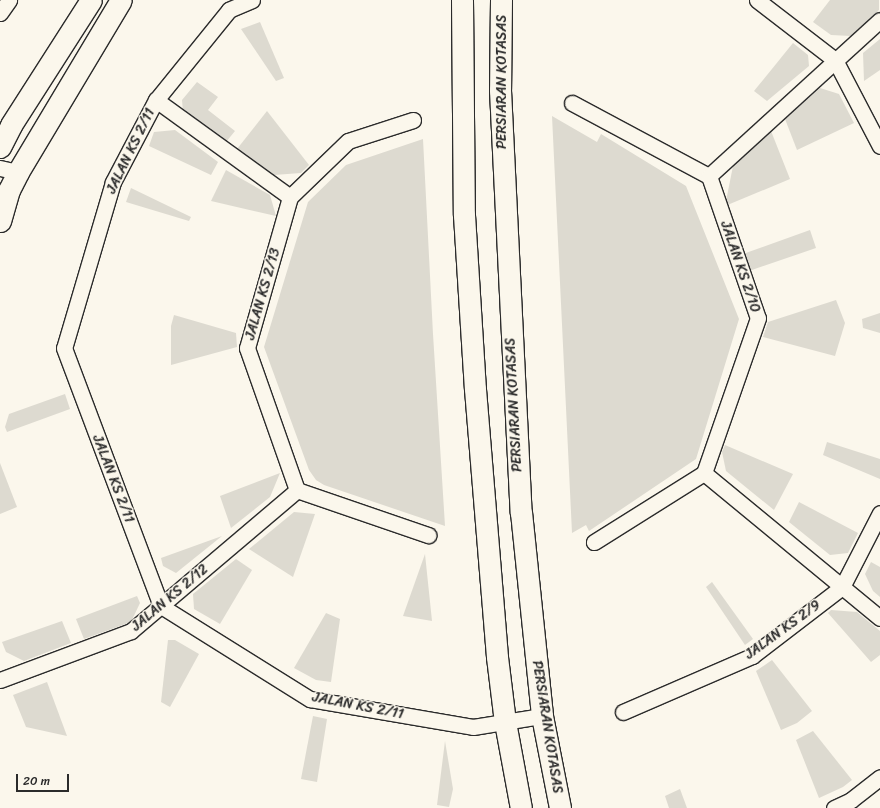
<!DOCTYPE html>
<html>
<head>
<meta charset="utf-8">
<style>
	body { margin:0 }
	#map { position:relative; width:880px; height:808px; overflow:hidden; background:#fbf7ec; font-family:Sriracha,sans-serif }
	div>[style] { position:absolute }
	.green>* { inset:0; background:#dddad0 }
	.roads { filter:drop-shadow(1px 0 #2b2b2b) drop-shadow(-1px 0 #2b2b2b) drop-shadow(0 1px #2b2b2b) drop-shadow(0 -1px #2b2b2b) }
	.street>* { height:15px; margin:-7.5px; padding:0 7.5px; transform-origin:7.5px; border-radius:7.5px; background:#fbf7ec }
	.secondary>* { height:21px; margin:-10.5px; padding:0 10.5px; transform-origin:10.5px; border-radius:10.5px; background:#fbf7ec }
	span { translate:-50% -50%; white-space:nowrap; text-align:center; line-height:1.15; -webkit-text-stroke:3px #fbf7ec; paint-order:stroke }
	.street-label { font-size:14px; color:#2b2b2b }
	.scale { position:absolute; left:16px; top:774px; width:53px; height:18px; box-sizing:border-box; border:2px solid #2b2b2b; border-top:0; padding-left:5px; font-size:12px; line-height:14px; white-space:nowrap; color:#2b2b2b; -webkit-text-stroke:3px #fbf7ec; paint-order:stroke }
</style>
</head>
<body>
<div id="map">
	<div class="green">
		<i style="clip-path:polygon(830px 0,879px 0,879px 10px,851px 36px,831px 35px,813px 22px)"></i>
		<i style="clip-path:polygon(260px 22px,284px 78px,276px 81px,241px 29px)"></i>
		<i style="clip-path:polygon(880px 39px,880px 70px,864px 81px,863px 53px)"></i>
		<i style="clip-path:polygon(793px 43px,808px 55px,809px 66px,767px 101px,754px 91px)"></i>
		<i style="clip-path:polygon(197px 82px,218px 97px,208px 110px,235px 131px,226px 142px,183px 112px,182px 100px)"></i>
		<i style="clip-path:polygon(820px 88px,839px 94px,854px 123px,797px 150px,785px 119px)"></i>
		<i style="clip-path:polygon(267px 111px,309px 165px,301px 173px,274px 175px,237px 149px)"></i>
		<i style="clip-path:polygon(552px 116px,597px 142px,601px 134px,686px 186px,739px 319px,696px 459px,589px 531px,586px 525px,572px 533px)"></i>
		<i style="clip-path:polygon(175px 130px,218px 162px,211px 175px,149px 146px,154px 132px)"></i>
		<i style="clip-path:polygon(771px 131px,790px 179px,725px 206px,733px 166px)"></i>
		<i style="clip-path:polygon(423px 139px,433px 334px,445px 526px,324px 485px,316px 480px,309px 470px,264px 347px,308px 202px,346px 165px)"></i>
		<i style="clip-path:polygon(226px 170px,270px 195px,276px 216px,211px 201px)"></i>
		<i style="clip-path:polygon(131px 188px,191px 217px,189px 221px,126px 202px)"></i>
		<i style="clip-path:polygon(810px 230px,816px 248px,749px 271px,743px 254px)"></i>
		<i style="clip-path:polygon(836px 300px,845px 323px,835px 356px,763px 337px,768px 322px)"></i>
		<i style="clip-path:polygon(880px 313px,880px 333px,863px 328px,862px 319px)"></i>
		<i style="clip-path:polygon(174px 315px,236px 333px,237px 347px,171px 365px,171px 326px)"></i>
		<i style="clip-path:polygon(65px 394px,70px 409px,7px 432px,5px 427px,9px 414px)"></i>
		<i style="clip-path:polygon(827px 442px,880px 459px,880px 479px,823px 455px)"></i>
		<i style="clip-path:polygon(725px 445px,793px 474px,774px 510px,726px 471px,722px 452px)"></i>
		<i style="clip-path:polygon(0 463px,17px 507px,0 514px)"></i>
		<i style="clip-path:polygon(280px 473px,270px 497px,231px 528px,220px 496px)"></i>
		<i style="clip-path:polygon(799px 502px,858px 533px,848px 553px,830px 555px,789px 522px)"></i>
		<i style="clip-path:polygon(294px 512px,315px 514px,293px 577px,249px 549px)"></i>
		<i style="clip-path:polygon(222px 536px,176px 573px,163px 566px,161px 558px)"></i>
		<i style="clip-path:polygon(425px 554px,432px 621px,403px 616px)"></i>
		<i style="clip-path:polygon(236px 559px,252px 570px,220px 624px,194px 609px,193px 594px)"></i>
		<i style="clip-path:polygon(871px 562px,880px 567px,880px 597px,873px 591px,865px 574px)"></i>
		<i style="clip-path:polygon(712px 582px,753px 639px,745px 645px,706px 587px)"></i>
		<i style="clip-path:polygon(137px 596px,140px 603px,131px 622px,84px 639px,76px 619px)"></i>
		<i style="clip-path:polygon(831px 610px,857px 612px,880px 631px,880px 655px,871px 662px,828px 613px)"></i>
		<i style="clip-path:polygon(326px 613px,340px 619px,331px 682px,316px 680px,294px 668px)"></i>
		<i style="clip-path:polygon(62px 621px,71px 643px,24px 661px,6px 652px,2px 642px)"></i>
		<i style="clip-path:polygon(168px 640px,175px 640px,199px 654px,170px 707px,161px 702px)"></i>
		<i style="clip-path:polygon(772px 660px,812px 711px,797px 723px,781px 730px,756px 671px)"></i>
		<i style="clip-path:polygon(47px 682px,67px 736px,26px 727px,13px 695px)"></i>
		<i style="clip-path:polygon(313px 716px,327px 719px,317px 782px,301px 779px)"></i>
		<i style="clip-path:polygon(813px 731px,852px 780px,843px 787px,819px 798px,796px 740px)"></i>
		<i style="clip-path:polygon(445px 741px,453px 789px,449px 807px,437px 805px)"></i>
		<i style="clip-path:polygon(680px 789px,687px 808px,669px 808px,665px 796px)"></i>
	</div>
	<div class="roads">
		<div class="street">
			<i style="left:252px;top:0;width:25px;rotate:157deg"></i>
			<i style="left:229px;top:10px;width:116px;rotate:129deg"></i>
			<i style="left:156px;top:100px;width:93px;rotate:117.7deg"></i>
			<i style="left:113px;top:182px;width:173px;rotate:106.4deg"></i>
			<i style="left:64px;top:348px;width:276px;rotate:69.4deg"></i>
			<i style="left:161px;top:606px;width:176px;rotate:32deg"></i>
			<i style="left:310px;top:699px;width:165px;rotate:9.7deg"></i>
			<i style="left:473px;top:727px;width:70px;rotate:-9.1deg"></i>
			<i style="left:757px;top:0;width:98px;rotate:37.6deg"></i>
			<i style="left:835px;top:60px;width:97px;rotate:62.4deg"></i>
			<i style="left:0;top:13px;width:16px;rotate:-55deg"></i>
			<i style="left:156px;top:100px;width:165px;rotate:35.9deg"></i>
			<i style="left:572px;top:103px;width:155px;rotate:28.1deg"></i>
			<i style="left:709px;top:176px;width:150px;rotate:71deg"></i>
			<i style="left:758px;top:318px;width:164px;rotate:109.2deg"></i>
			<i style="left:704px;top:473px;width:130px;rotate:147.9deg"></i>
			<i style="left:413px;top:120px;width:68px;rotate:162.1deg"></i>
			<i style="left:348px;top:141px;width:81px;rotate:136deg"></i>
			<i style="left:290px;top:197px;width:157px;rotate:105.9deg"></i>
			<i style="left:247px;top:348px;width:151px;rotate:70.6deg"></i>
			<i style="left:297px;top:490px;width:139px;rotate:19deg"></i>
			<i style="left:0;top:168px;width:18px;rotate:13deg"></i>
			<i style="left:709px;top:176px;width:231px;rotate:-42.4deg"></i>
			<i style="left:704px;top:473px;width:228px;rotate:39.5deg"></i>
			<i style="left:0;top:680px;width:140px;rotate:-20.5deg"></i>
			<i style="left:131px;top:631px;width:218px;rotate:-40.3deg"></i>
			<i style="left:623px;top:712px;width:141px;rotate:-23.5deg"></i>
			<i style="left:752px;top:656px;width:113px;rotate:-37.5deg"></i>
			<i style="left:842px;top:587px;width:83px;rotate:-62.8deg"></i>
			<i style="left:834px;top:808px;width:19px;rotate:-25deg"></i>
			<i style="left:851px;top:800px;width:37px;rotate:-38deg"></i>
		</div>
		<div class="secondary">
			<i style="left:462px;top:0;width:215px;rotate:89.5deg"></i>
			<i style="left:464px;top:215px;width:174px;rotate:86.4deg"></i>
			<i style="left:475px;top:389px;width:269px;rotate:85.3deg"></i>
			<i style="left:497px;top:657px;width:65px;rotate:83deg"></i>
			<i style="left:505px;top:722px;width:87px;rotate:79.5deg"></i>
			<i style="left:501px;top:0;width:90px;rotate:90.6deg"></i>
			<i style="left:500px;top:90px;width:423px;rotate:87.2deg"></i>
			<i style="left:521px;top:512px;width:205px;rotate:84.1deg"></i>
			<i style="left:542px;top:716px;width:94px;rotate:78.9deg"></i>
			<i style="left:0;top:147px;width:25px;rotate:-63deg"></i>
			<i style="left:11px;top:125px;width:148px;rotate:-57.4deg"></i>
			<i style="left:0;top:221px;width:32px;rotate:-74deg"></i>
			<i style="left:9px;top:190px;width:20px;rotate:-63deg"></i>
			<i style="left:18px;top:172px;width:200px;rotate:-59.1deg"></i>
		</div>
	</div>
	<div class="street-label">
		<span style="left:502px;top:82px;rotate:-90deg">PERSIARAN KOTASAS</span>
		<span style="left:131px;top:151px;rotate:-64deg">JALAN KS 2/11</span>
		<span style="left:740px;top:267px;rotate:71deg">JALAN KS 2/10</span>
		<span style="left:263px;top:294px;rotate:-74deg">JALAN KS 2/13</span>
		<span style="left:514px;top:405px;rotate:-93deg">PERSIARAN KOTASAS</span>
		<span style="left:113px;top:479px;rotate:69deg">JALAN KS 2/11</span>
		<span style="left:170px;top:598px;rotate:-40deg">JALAN KS 2/12</span>
		<span style="left:783px;top:630px;rotate:-36deg">JALAN KS 2/9</span>
		<span style="left:358px;top:706px;rotate:11deg">JALAN KS 2/11</span>
		<span style="left:547px;top:727px;rotate:81deg">PERSIARAN KOTASAS</span>
	</div>
	<div class="scale">20 m</div>
</div>
</body>
</html>
